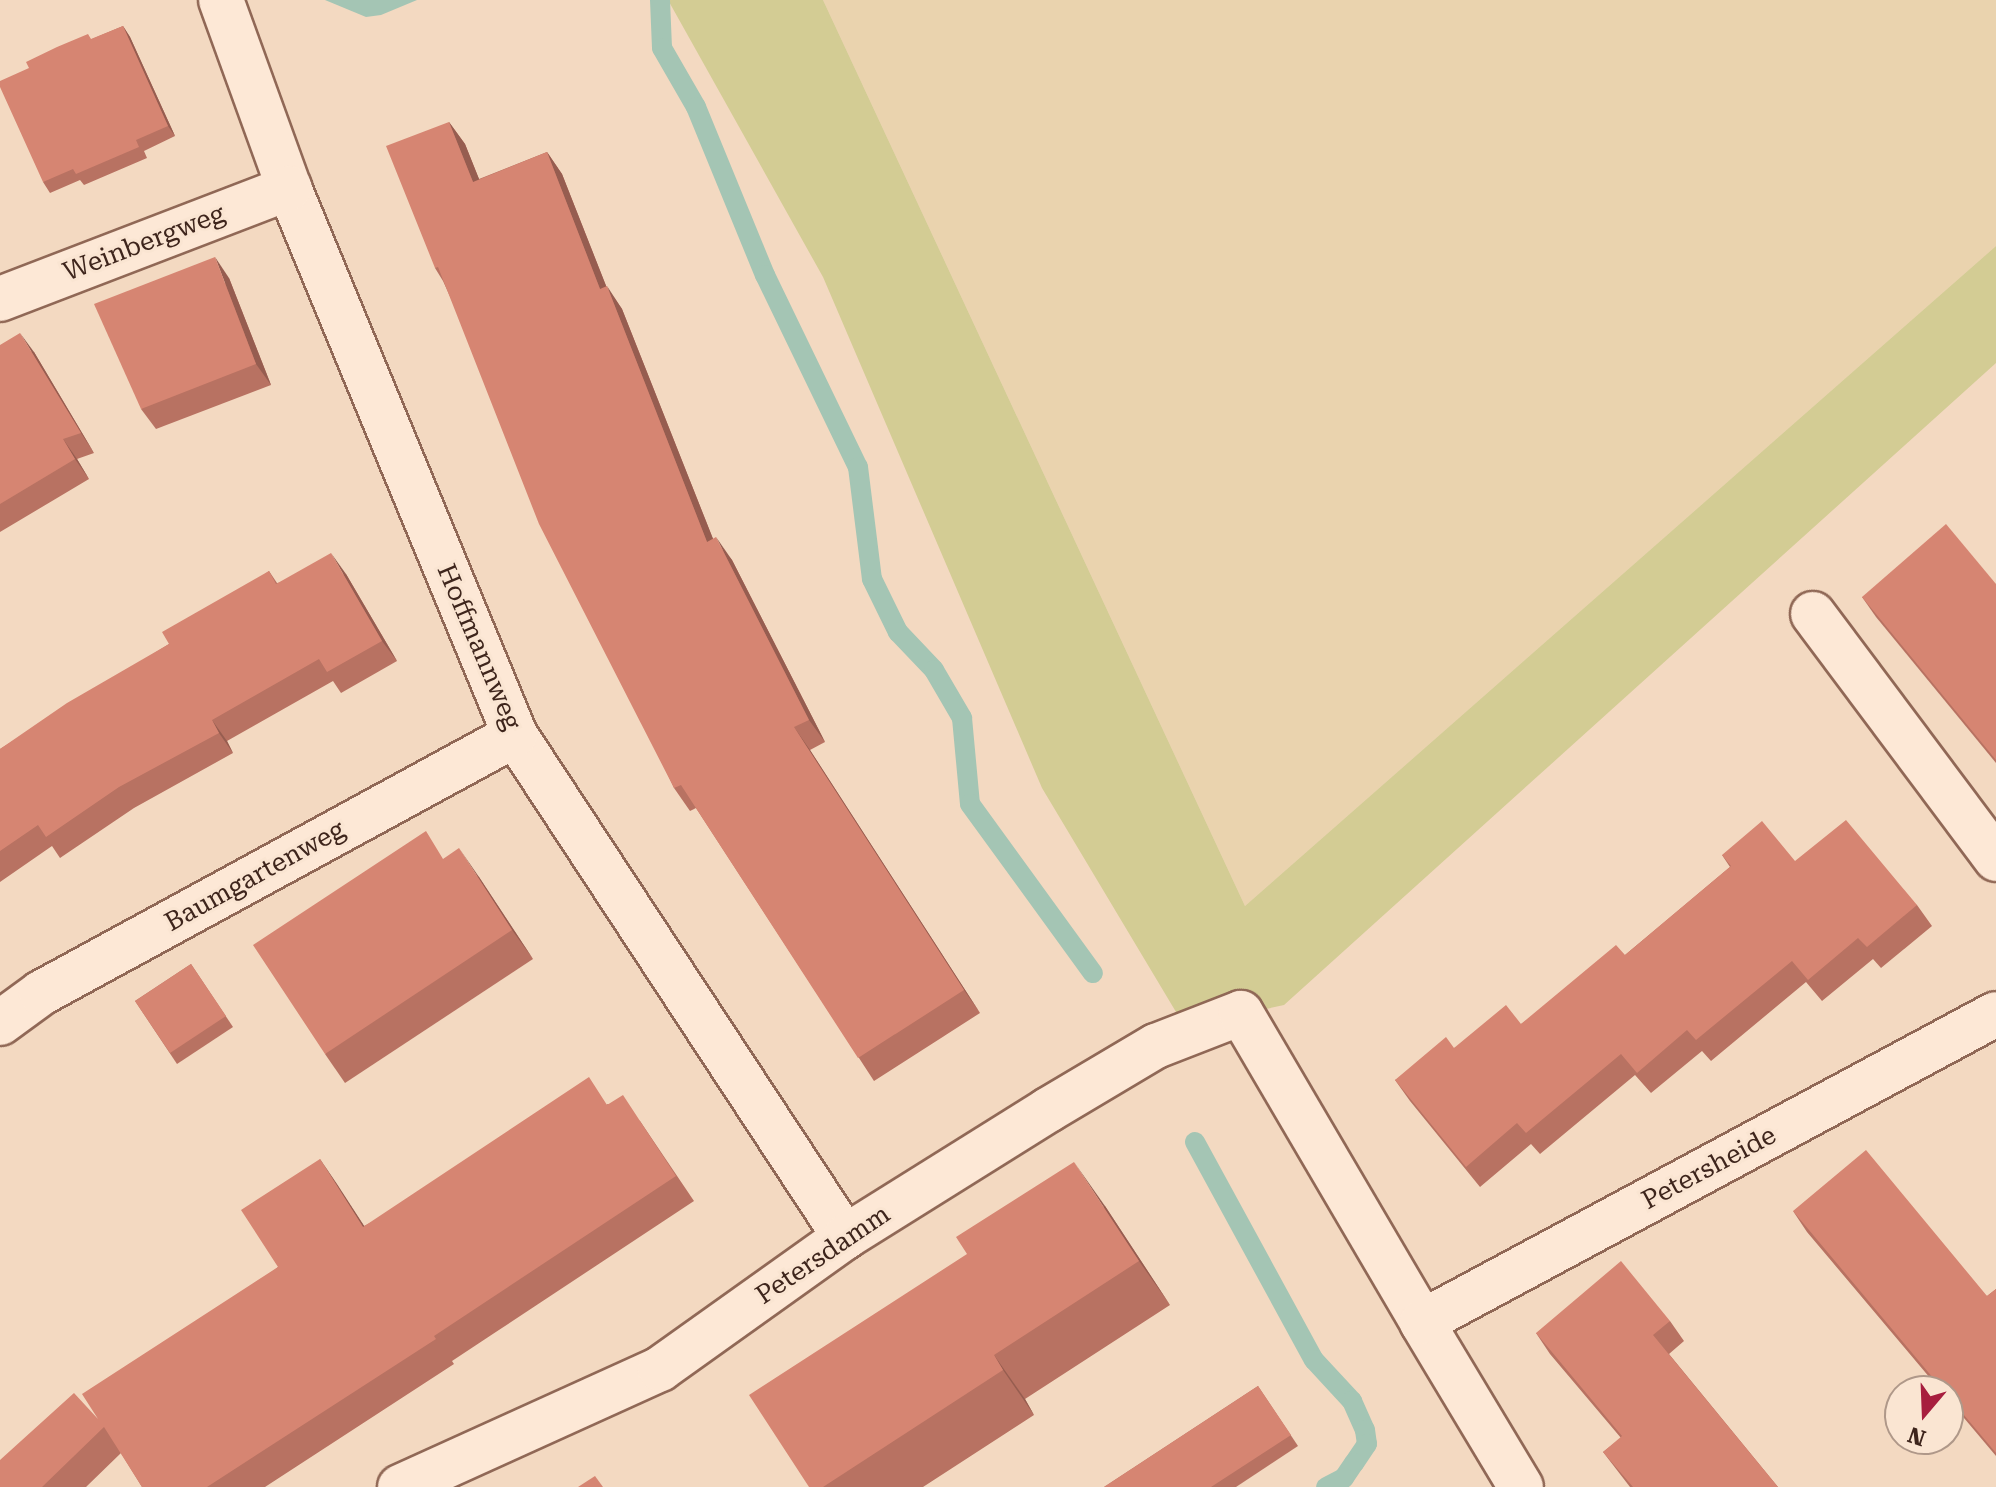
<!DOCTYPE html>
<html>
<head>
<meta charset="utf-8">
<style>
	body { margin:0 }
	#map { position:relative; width:1996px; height:1487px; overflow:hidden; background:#f3d9c1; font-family:"Roboto Serif",serif }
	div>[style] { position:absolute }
	.farmland>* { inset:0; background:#ead3ae }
	.green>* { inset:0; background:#d3cc94 }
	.water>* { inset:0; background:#a4c5b4 }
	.stream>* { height:20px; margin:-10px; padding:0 10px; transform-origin:10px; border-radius:10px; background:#a4c5b4 }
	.roads { filter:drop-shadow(2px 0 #906856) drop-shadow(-2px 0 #906856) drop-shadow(0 2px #906856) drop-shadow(0 -2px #906856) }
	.minor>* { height:44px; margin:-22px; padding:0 22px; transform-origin:22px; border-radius:22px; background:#fde8d6 }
	.wall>* { inset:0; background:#b87262 }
	.shaded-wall>* { inset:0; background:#965d50 }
	.building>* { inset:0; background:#d68572 }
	span { translate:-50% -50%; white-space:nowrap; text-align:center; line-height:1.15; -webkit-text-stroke:6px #fae5d2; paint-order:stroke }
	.street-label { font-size:26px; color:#3e251c }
	.north { position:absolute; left:1884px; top:1375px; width:80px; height:80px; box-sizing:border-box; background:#fae5d2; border:2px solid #af9889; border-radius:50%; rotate:199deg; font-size:22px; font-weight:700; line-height:32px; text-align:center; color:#3e251c }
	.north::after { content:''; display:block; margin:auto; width:28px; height:36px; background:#a71e3e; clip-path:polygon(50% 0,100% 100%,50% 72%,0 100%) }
</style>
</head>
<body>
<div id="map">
	<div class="farmland">
		<i style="clip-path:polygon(823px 0,1996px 0,1996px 246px,1245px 906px)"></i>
	</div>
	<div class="green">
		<i style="clip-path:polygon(668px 0,823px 0,1245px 906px,1996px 246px,1996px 363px,1284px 1005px,1185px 1027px,1042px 788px,823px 277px)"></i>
	</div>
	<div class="water">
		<i style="clip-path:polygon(325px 0,417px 0,381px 15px,366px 17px)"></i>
	</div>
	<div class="stream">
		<i style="left:660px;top:0;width:48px;rotate:87.6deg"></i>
		<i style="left:662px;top:48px;width:68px;rotate:60deg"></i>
		<i style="left:696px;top:107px;width:182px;rotate:67.7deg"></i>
		<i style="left:765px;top:275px;width:213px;rotate:64.2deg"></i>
		<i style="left:858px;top:467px;width:113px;rotate:82.9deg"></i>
		<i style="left:872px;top:579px;width:59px;rotate:63.9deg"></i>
		<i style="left:898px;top:632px;width:52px;rotate:46.5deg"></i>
		<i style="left:934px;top:670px;width:56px;rotate:59.7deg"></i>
		<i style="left:962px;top:718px;width:86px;rotate:84.7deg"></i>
		<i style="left:970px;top:804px;width:209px;rotate:54deg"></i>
		<i style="left:1195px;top:1142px;width:248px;rotate:61.4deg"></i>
		<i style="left:1314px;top:1360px;width:56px;rotate:47.2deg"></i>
		<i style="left:1352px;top:1401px;width:32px;rotate:66deg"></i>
		<i style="left:1365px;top:1430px;width:14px;rotate:82deg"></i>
		<i style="left:1367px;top:1444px;width:23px;rotate:124deg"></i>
		<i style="left:1354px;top:1463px;width:18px;rotate:124deg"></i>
		<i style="left:1344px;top:1478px;width:20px;rotate:153deg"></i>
	</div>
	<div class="roads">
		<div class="minor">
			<i style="left:221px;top:0;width:200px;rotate:70.1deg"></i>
			<i style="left:289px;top:188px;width:592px;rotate:67.55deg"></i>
			<i style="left:515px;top:735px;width:601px;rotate:56.68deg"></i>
			<i style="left:0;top:299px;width:310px;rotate:-21deg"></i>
			<i style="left:1813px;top:614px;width:306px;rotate:53.2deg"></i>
			<i style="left:0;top:1023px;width:51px;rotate:-36.2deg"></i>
			<i style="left:41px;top:993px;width:540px;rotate:-28.56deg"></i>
			<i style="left:400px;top:1487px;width:286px;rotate:-24.4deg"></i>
			<i style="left:660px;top:1369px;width:227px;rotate:-35.5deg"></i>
			<i style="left:845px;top:1237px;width:239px;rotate:-32deg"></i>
			<i style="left:1048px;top:1110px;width:126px;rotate:-30.7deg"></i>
			<i style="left:1156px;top:1046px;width:91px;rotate:-21.2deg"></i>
			<i style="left:1241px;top:1013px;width:358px;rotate:59.6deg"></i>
			<i style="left:1521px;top:1487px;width:192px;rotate:-121deg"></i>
			<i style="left:1422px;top:1322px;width:651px;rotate:-28.22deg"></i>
		</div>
	</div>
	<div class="wall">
		<i style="clip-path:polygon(123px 26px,130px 37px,175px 136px,144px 151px,147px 158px,84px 185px,80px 180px,50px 193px,43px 182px,92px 39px)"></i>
		<i style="clip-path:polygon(449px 122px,465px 144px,479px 179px,547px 152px,562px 174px,606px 286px,622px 309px,713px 539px,732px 560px,825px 742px,810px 750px,980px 1013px,874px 1081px,696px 808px,690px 811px,674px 788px,443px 281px,435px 268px)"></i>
		<i style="clip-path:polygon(229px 278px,271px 385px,156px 429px,141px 409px)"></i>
		<i style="clip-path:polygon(0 345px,34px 352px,94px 453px,77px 459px,89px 479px,0 532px)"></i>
		<i style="clip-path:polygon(269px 571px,277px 583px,346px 574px,397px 661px,341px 693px,333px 681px,227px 741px,233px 753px,134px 808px,60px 858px,52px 846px,0 882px,0 749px,169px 644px)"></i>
		<i style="clip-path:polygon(1996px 584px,1996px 763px,1876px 617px,1862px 597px)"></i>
		<i style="clip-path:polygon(1722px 855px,1795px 861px,1917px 905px,1932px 926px,1881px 968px,1873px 959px,1822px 1001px,1806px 982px,1711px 1061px,1702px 1051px,1651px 1093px,1635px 1075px,1540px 1154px,1531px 1144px,1480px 1187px,1410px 1101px,1395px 1080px,1454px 1048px,1521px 1024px,1625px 955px,1730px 867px)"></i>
		<i style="clip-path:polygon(445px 858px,479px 877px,533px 959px,345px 1083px,325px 1054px)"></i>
		<i style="clip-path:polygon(191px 964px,233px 1027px,177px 1064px,135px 1001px)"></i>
		<i style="clip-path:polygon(608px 1104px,640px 1121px,694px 1201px,452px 1361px,454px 1364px,265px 1487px,142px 1487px,121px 1453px,86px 1487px,0 1487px,98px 1419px,278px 1267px,320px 1159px,364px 1226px)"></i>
		<i style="clip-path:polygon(1105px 1206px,1170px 1305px,1025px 1399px,1034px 1415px,923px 1487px,809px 1487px)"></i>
		<i style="clip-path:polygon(1793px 1211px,1987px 1296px,1996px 1289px,1996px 1456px,1948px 1399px,1948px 1391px,1941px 1391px,1807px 1232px)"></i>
		<i style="clip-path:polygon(1670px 1321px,1684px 1341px,1669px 1354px,1778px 1487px,1630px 1487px,1603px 1452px,1621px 1438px,1550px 1354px,1536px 1333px)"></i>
		<i style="clip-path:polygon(1258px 1386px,1298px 1446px,1236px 1487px,1104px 1487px)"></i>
	</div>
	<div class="shaded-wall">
		<i style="clip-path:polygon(123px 26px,130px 37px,175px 136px,168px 126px)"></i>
		<i style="clip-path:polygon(449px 122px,465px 144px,489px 204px,473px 182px)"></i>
		<i style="clip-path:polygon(547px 152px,562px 174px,616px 311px,600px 289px)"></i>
		<i style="clip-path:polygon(215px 257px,229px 278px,271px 385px,256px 364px)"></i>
		<i style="clip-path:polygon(607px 286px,622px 309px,723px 564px,707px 542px)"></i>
		<i style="clip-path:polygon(20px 333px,34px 352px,94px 453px,81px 433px)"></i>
		<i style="clip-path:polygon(63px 439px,77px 459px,89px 479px,75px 459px)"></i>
		<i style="clip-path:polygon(716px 537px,732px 560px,825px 742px,809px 720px)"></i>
		<i style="clip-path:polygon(331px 553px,346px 574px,397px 661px,382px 641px)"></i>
		<i style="clip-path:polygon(212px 720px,227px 741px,233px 753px,219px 733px)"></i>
		<i style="clip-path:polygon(794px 727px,810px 750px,980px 1013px,964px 990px)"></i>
		<i style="clip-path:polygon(459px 848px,479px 877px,533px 959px,512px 930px)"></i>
		<i style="clip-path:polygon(320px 1159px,337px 1184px,381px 1252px,363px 1227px)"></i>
		<i style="clip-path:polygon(1074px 1162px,1105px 1206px,1170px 1305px,1139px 1261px)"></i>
		<i style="clip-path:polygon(994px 1355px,1025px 1399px,1034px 1415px,1003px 1370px)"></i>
	</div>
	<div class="building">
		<i style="clip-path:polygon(123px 26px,168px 126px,136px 140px,139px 147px,76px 174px,73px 169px,43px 182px,0 87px,0 81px,29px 68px,26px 62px,57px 47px,88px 34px,91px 39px)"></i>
		<i style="clip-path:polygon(449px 122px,473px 182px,547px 152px,600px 289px,607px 286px,707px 542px,716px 537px,809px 720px,794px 727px,964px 990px,858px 1058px,681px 785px,674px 788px,539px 524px,438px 267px,435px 268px,386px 146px)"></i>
		<i style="clip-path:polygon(215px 257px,256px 364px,141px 409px,94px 304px)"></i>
		<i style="clip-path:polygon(20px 333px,81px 433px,63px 439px,75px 459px,0 504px,0 345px)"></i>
		<i style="clip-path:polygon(1946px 524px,1996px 584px,1996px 760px,1862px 597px)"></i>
		<i style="clip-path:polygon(331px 553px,382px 641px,327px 672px,319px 659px,212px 720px,219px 733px,119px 787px,46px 837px,38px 825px,0 851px,0 749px,67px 703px,169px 644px,162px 632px,269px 571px,276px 584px)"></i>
		<i style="clip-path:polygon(1846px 820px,1917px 905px,1867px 947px,1858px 938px,1808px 980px,1792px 961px,1696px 1040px,1687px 1030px,1637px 1073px,1621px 1054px,1526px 1133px,1517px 1123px,1466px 1167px,1395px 1080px,1446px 1037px,1454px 1048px,1506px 1005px,1521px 1024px,1616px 945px,1625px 955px,1731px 866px,1722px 855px,1762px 821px,1795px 861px)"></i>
		<i style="clip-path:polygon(426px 831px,443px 859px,459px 848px,512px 930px,325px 1054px,253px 945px)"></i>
		<i style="clip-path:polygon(191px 964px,226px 1016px,170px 1053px,135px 1001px)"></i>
		<i style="clip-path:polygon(589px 1077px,607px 1105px,623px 1095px,676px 1176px,434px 1336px,436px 1339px,207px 1487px,142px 1487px,104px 1427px,42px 1487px,0 1487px,0 1460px,74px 1393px,98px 1419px,82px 1394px,278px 1267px,241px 1210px,320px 1159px,363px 1227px)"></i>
		<i style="clip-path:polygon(1866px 1150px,1987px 1296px,1996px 1289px,1996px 1453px,1948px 1396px,1948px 1391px,1944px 1391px,1793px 1211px)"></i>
		<i style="clip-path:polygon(1074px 1162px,1139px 1261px,994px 1355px,1003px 1370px,823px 1487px,809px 1487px,749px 1395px,967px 1254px,956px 1237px)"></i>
		<i style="clip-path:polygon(1621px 1261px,1670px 1321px,1653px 1335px,1778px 1487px,1633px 1487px,1603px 1452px,1622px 1436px,1536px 1333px)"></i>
		<i style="clip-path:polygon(1258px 1386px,1291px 1435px,1211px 1487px,1104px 1487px)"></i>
		<i style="clip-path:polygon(595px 1476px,603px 1487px,578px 1487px)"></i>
	</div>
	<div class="street-label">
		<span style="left:144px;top:243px;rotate:-21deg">Weinbergweg</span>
		<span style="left:479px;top:647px;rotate:67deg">Hoffmannweg</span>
		<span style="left:255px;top:876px;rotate:-29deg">Baumgartenweg</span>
		<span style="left:1709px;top:1168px;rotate:-28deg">Petersheide</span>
		<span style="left:823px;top:1255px;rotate:-34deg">Petersdamm</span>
	</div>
	<div class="north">N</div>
</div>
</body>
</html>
